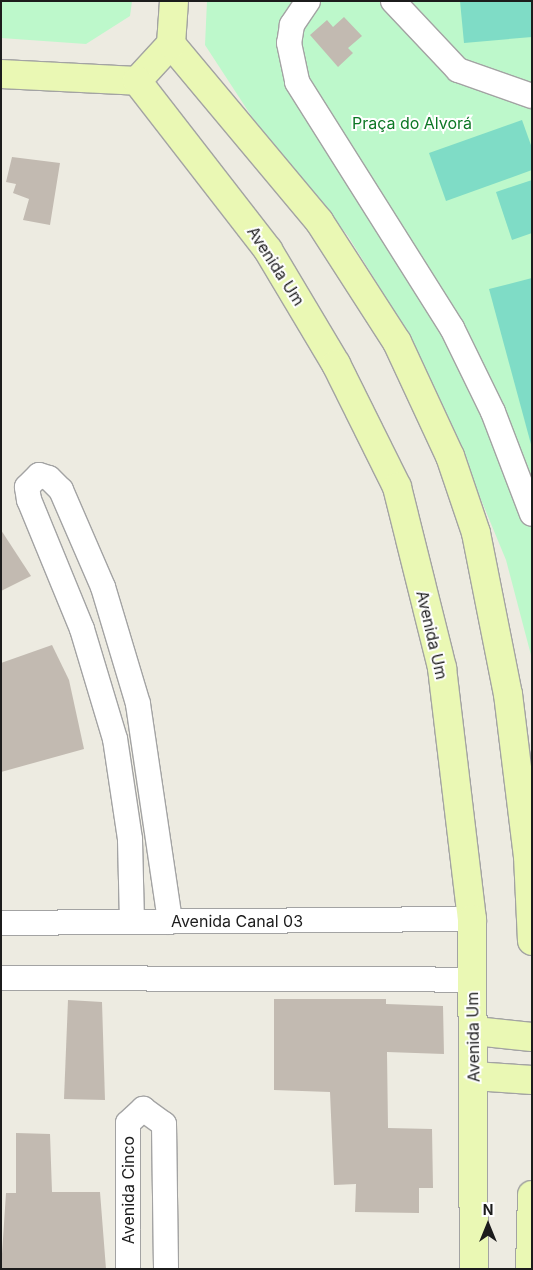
<!DOCTYPE html>
<html>
<head>
<meta charset="utf-8">
<style>
	body { margin:0 }
	#map { position:relative; width:533px; height:1270px; overflow:hidden; background:#edebe1; font-family:Inter,sans-serif }
	div>[style] { position:absolute }
	.park>* { inset:0; background:#bdf8cb }
	.pitch>* { inset:0; background:#7fdcc6 }
	.building>* { inset:0; background:#c2bab1 }
	.roads { filter:drop-shadow(1px 0 #a3a3a3) drop-shadow(-1px 0 #a3a3a3) drop-shadow(0 1px #a3a3a3) drop-shadow(0 -1px #a3a3a3) }
	.street>* { height:24px; margin:-12px; padding:0 12px; transform-origin:12px; border-radius:12px; background:#fff }
	.secondary>* { height:28px; margin:-14px; padding:0 14px; transform-origin:14px; border-radius:14px; background:#eaf8b4 }
	span { translate:-50% -50%; white-space:nowrap; text-align:center; line-height:1.15; -webkit-text-stroke:4px #fff; paint-order:stroke }
	.park-label { font-size:16px; color:#0c7725 }
	.street-label { font-size:16px; color:#1c1c1c }
	.frame { position:absolute; inset:0; border:2px solid #1c1c1c; pointer-events:none }
	.north { position:absolute; left:463px; top:1200px; width:50px; height:50px; -webkit-text-stroke:4px #fff; paint-order:stroke; rotate:0deg; font-size:14px; font-weight:700; line-height:20px; text-align:center; color:#1c1c1c }
	.north::after { content:''; display:block; margin:auto; width:18px; height:22px; background:#1c1c1c; clip-path:polygon(50% 0,100% 100%,50% 72%,0 100%) }
</style>
</head>
<body>
<div id="map">
	<div class="park">
		<i style="clip-path:polygon(1px 1px,132px 1px,130px 16px,86px 44px,1px 38px)"></i>
		<i style="clip-path:polygon(207px 1px,532px 1px,532px 659px,506px 560px,463px 456px,382px 291px,348px 236px,252px 117px,205px 45px)"></i>
	</div>
	<div class="pitch">
		<i style="clip-path:polygon(460px 1px,532px 1px,532px 37px,464px 43px)"></i>
		<i style="clip-path:polygon(522px 120px,532px 148px,532px 170px,446px 201px,429px 153px)"></i>
		<i style="clip-path:polygon(532px 180px,532px 233px,512px 240px,496px 192px)"></i>
		<i style="clip-path:polygon(532px 278px,532px 448px,489px 289px)"></i>
	</div>
	<div class="building">
		<i style="clip-path:polygon(344px 17px,362px 36px,348px 48px,353px 53px,338px 67px,310px 35px,327px 20px,333px 27px)"></i>
		<i style="clip-path:polygon(12px 157px,60px 163px,50px 225px,23px 220px,29px 199px,13px 193px,16px 184px,6px 182px)"></i>
		<i style="clip-path:polygon(1px 530px,31px 576px,1px 591px)"></i>
		<i style="clip-path:polygon(52px 645px,69px 680px,84px 749px,1px 772px,1px 663px)"></i>
		<i style="clip-path:polygon(274px 999px,386px 999px,386px 1004px,443px 1006px,444px 1054px,387px 1052px,388px 1128px,432px 1129px,433px 1188px,419px 1188px,419px 1213px,355px 1212px,356px 1184px,334px 1185px,330px 1092px,274px 1090px)"></i>
		<i style="clip-path:polygon(68px 1000px,102px 1002px,105px 1100px,64px 1099px)"></i>
		<i style="clip-path:polygon(16px 1133px,50px 1134px,52px 1192px,100px 1192px,106px 1269px,1px 1269px,6px 1193px,16px 1193px)"></i>
	</div>
	<div class="roads">
		<div class="street">
			<i style="left:308px;top:1px;width:29px;rotate:124deg"></i>
			<i style="left:292px;top:25px;width:18px;rotate:99deg"></i>
			<i style="left:289px;top:43px;width:40px;rotate:78deg"></i>
			<i style="left:297px;top:82px;width:291px;rotate:57.8deg"></i>
			<i style="left:452px;top:328px;width:93px;rotate:64deg"></i>
			<i style="left:493px;top:412px;width:109px;rotate:69.1deg"></i>
			<i style="left:393px;top:1px;width:95px;rotate:46.7deg"></i>
			<i style="left:458px;top:70px;width:78px;rotate:19.4deg"></i>
			<i style="left:132px;top:922px;width:83px;rotate:-91.4deg"></i>
			<i style="left:130px;top:839px;width:101px;rotate:-98.5deg"></i>
			<i style="left:115px;top:739px;width:115px;rotate:-106.7deg"></i>
			<i style="left:82px;top:629px;width:139px;rotate:-112.3deg"></i>
			<i style="left:29px;top:500px;width:13px;rotate:-99deg"></i>
			<i style="left:27px;top:487px;width:17px;rotate:-45deg"></i>
			<i style="left:39px;top:475px;width:10px;rotate:17deg"></i>
			<i style="left:49px;top:478px;width:17px;rotate:45deg"></i>
			<i style="left:61px;top:490px;width:106px;rotate:66.6deg"></i>
			<i style="left:103px;top:587px;width:122px;rotate:73.3deg"></i>
			<i style="left:138px;top:704px;width:220px;rotate:81.6deg"></i>
			<i style="left:1px;top:923px;width:471px;rotate:-0.5deg"></i>
			<i style="left:1px;top:978px;width:471px;rotate:0.2deg"></i>
			<i style="left:128px;top:1269px;width:146px;rotate:-90deg"></i>
			<i style="left:128px;top:1123px;width:21px;rotate:-43deg"></i>
			<i style="left:143px;top:1109px;width:26px;rotate:36deg"></i>
			<i style="left:164px;top:1124px;width:145px;rotate:89.2deg"></i>
		</div>
		<div class="secondary">
			<i style="left:171px;top:44px;width:231px;rotate:50.1deg"></i>
			<i style="left:319px;top:221px;width:144px;rotate:57.2deg"></i>
			<i style="left:397px;top:342px;width:126px;rotate:65.1deg"></i>
			<i style="left:450px;top:456px;width:81px;rotate:71.3deg"></i>
			<i style="left:476px;top:533px;width:164px;rotate:78.8deg"></i>
			<i style="left:508px;top:694px;width:163px;rotate:83deg"></i>
			<i style="left:528px;top:856px;width:85px;rotate:87.3deg"></i>
			<i style="left:1px;top:74px;width:136px;rotate:2.9deg"></i>
			<i style="left:137px;top:81px;width:50px;rotate:-47.4deg"></i>
			<i style="left:171px;top:44px;width:43px;rotate:-86deg"></i>
			<i style="left:137px;top:81px;width:214px;rotate:52.2deg"></i>
			<i style="left:268px;top:250px;width:133px;rotate:59.2deg"></i>
			<i style="left:336px;top:364px;width:137px;rotate:63.6deg"></i>
			<i style="left:397px;top:487px;width:187px;rotate:76deg"></i>
			<i style="left:442px;top:668px;width:253px;rotate:83.2deg"></i>
			<i style="left:472px;top:919px;width:350px;rotate:89.7deg"></i>
			<i style="left:475px;top:1031px;width:57px;rotate:6deg"></i>
			<i style="left:474px;top:1076px;width:58px;rotate:3.9deg"></i>
			<i style="left:530px;top:1269px;width:74px;rotate:-88.5deg"></i>
		</div>
	</div>
	<div class="park-label">
		<span style="left:412px;top:123px">Praça do Alvorá</span>
	</div>
	<div class="street-label">
		<span style="left:276px;top:266px;rotate:57deg">Avenida Um</span>
		<span style="left:432px;top:635px;rotate:77deg">Avenida Um</span>
		<span style="left:237px;top:921px">Avenida Canal 03</span>
		<span style="left:473px;top:1037px;rotate:-91deg">Avenida Um</span>
		<span style="left:128px;top:1190px;rotate:-90deg">Avenida Cinco</span>
	</div>
	<div class="frame"></div>
	<div class="north">N</div>
</div>
</body>
</html>
